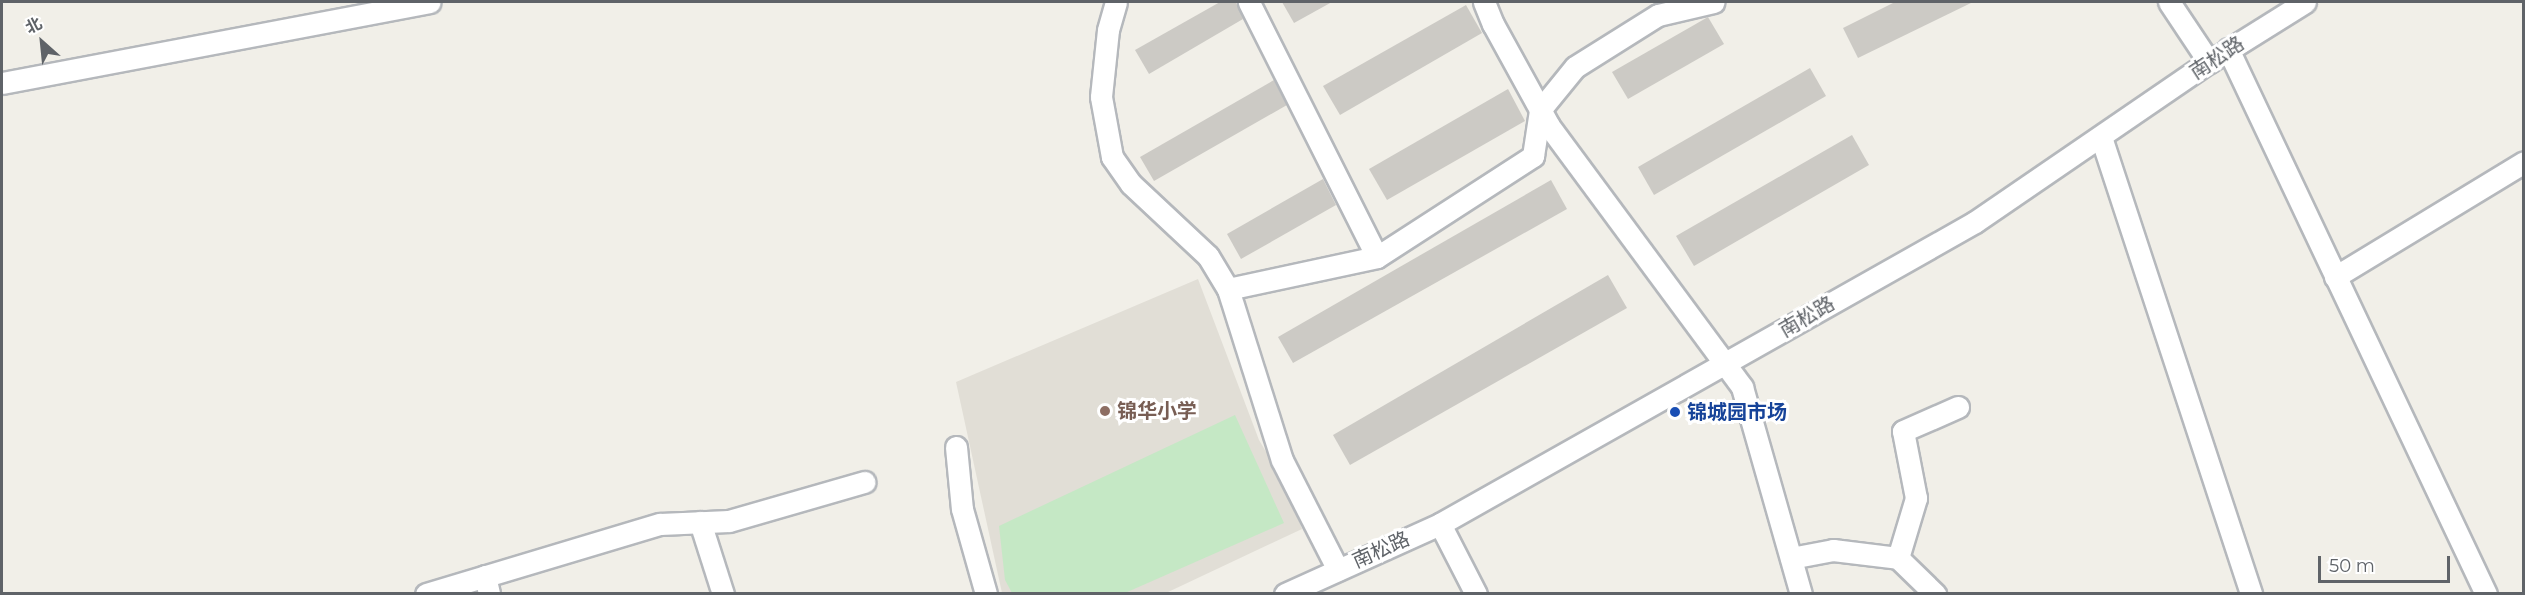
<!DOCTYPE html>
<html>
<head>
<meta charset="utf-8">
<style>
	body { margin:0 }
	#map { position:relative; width:2525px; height:595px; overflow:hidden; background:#f1efe8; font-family:Montserrat,"Noto Sans SC",sans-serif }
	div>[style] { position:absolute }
	.education>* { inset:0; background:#e1ded6 }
	.green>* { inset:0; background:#c5e8c5 }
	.building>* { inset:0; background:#cccac5 }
	.roads { filter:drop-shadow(2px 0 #b5b8bc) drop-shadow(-2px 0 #b5b8bc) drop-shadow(0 2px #b5b8bc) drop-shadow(0 -2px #b5b8bc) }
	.minor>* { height:21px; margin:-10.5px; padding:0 10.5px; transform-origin:10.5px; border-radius:10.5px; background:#fff }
	.dots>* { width:16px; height:16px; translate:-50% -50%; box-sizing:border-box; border:3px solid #fff; border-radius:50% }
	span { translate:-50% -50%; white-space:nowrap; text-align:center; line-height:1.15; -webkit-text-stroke:6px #fff; paint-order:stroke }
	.street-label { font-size:20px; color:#5f6368 }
	.education-label { font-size:20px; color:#785e54; font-weight:700 }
	.left { translate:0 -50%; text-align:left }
	.transit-label { font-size:20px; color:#164399; font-weight:700 }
	.frame { position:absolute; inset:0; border:3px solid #5f6368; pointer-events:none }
	.north { position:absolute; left:12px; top:12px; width:60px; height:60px; -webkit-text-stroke:4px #fff; paint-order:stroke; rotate:333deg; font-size:16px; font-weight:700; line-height:24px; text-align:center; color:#5f6368 }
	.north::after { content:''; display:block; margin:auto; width:21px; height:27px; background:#5f6368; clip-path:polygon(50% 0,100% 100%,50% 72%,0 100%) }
	.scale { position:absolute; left:2318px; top:556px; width:132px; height:27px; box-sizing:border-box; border:3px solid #5f6368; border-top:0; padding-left:8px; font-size:18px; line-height:21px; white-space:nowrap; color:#5f6368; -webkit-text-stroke:4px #fff; paint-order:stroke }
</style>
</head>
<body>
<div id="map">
	<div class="education">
		<i style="clip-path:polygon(1198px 279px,1259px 440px,1283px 480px,1302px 529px,1166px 593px,1002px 593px,956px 382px)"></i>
	</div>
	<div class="green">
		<i style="clip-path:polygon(1235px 415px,1284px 523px,1125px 593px,1012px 593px,1005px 580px,999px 526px)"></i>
	</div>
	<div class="building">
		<i style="clip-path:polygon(1220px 2px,1236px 2px,1243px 19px,1149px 74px,1135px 50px)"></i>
		<i style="clip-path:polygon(1282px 2px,1332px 2px,1294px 23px)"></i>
		<i style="clip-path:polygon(1895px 2px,1973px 2px,1858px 58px,1843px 28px)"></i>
		<i style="clip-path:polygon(1466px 5px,1482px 33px,1340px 115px,1323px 86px)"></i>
		<i style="clip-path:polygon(1708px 17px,1724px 44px,1628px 99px,1612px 72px)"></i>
		<i style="clip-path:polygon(1810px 68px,1826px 96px,1654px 195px,1638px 167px)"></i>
		<i style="clip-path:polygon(1274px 80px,1287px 105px,1154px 181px,1140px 157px)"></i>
		<i style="clip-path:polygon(1508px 89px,1525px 121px,1387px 200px,1369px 169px)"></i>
		<i style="clip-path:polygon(1852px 135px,1869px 165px,1694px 266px,1676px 236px)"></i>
		<i style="clip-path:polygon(1323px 179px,1336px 205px,1241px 259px,1227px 234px)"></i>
		<i style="clip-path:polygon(1551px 180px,1567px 209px,1293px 363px,1278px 337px)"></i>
		<i style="clip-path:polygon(1608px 275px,1627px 308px,1350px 465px,1333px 435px)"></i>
	</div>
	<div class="roads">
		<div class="minor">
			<i style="left:1116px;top:2px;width:29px;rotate:106deg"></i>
			<i style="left:1108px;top:30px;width:67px;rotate:96deg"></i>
			<i style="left:1101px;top:97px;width:61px;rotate:79.6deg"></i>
			<i style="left:1112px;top:157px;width:33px;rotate:55deg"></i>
			<i style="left:1131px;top:184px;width:105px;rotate:43.1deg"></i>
			<i style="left:1208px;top:256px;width:39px;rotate:59deg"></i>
			<i style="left:1228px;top:289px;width:179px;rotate:72.5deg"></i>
			<i style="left:1282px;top:460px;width:123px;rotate:63deg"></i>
			<i style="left:1484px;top:2px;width:24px;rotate:68deg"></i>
			<i style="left:1493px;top:24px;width:116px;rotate:61.2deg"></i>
			<i style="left:1549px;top:126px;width:325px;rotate:53.5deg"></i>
			<i style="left:1742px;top:387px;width:215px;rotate:74.1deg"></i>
			<i style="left:2169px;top:2px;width:72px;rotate:56.3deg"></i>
			<i style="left:2228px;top:49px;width:603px;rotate:64.67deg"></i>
			<i style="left:2px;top:83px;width:435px;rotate:-10.7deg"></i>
			<i style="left:2101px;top:137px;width:481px;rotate:71.8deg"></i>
			<i style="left:1377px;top:257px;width:186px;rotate:-32.9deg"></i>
			<i style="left:1533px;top:156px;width:47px;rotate:-81.3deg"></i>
			<i style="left:1540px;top:110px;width:55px;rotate:-50.9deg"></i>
			<i style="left:1575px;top:67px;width:98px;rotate:-32.1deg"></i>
			<i style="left:1658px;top:15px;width:57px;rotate:-13.1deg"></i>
			<i style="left:2335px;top:277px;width:221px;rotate:-31.3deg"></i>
			<i style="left:1228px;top:289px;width:152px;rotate:-12.1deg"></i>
			<i style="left:1377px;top:257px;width:285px;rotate:-116.7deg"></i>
			<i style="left:956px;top:447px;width:62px;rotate:84.5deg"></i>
			<i style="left:962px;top:509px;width:88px;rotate:74.2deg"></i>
			<i style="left:700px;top:522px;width:76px;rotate:72.3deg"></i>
			<i style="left:1440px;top:524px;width:79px;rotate:62.8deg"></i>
			<i style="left:1791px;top:558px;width:43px;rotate:-10.8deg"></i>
			<i style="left:1833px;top:550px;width:65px;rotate:7deg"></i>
			<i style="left:1898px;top:558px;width:52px;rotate:44.2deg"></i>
			<i style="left:1898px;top:558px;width:63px;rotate:-73.3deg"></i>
			<i style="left:1916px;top:498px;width:68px;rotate:-101deg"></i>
			<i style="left:1903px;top:431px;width:60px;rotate:-23.6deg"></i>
			<i style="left:485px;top:576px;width:18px;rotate:77deg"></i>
			<i style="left:426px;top:594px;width:244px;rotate:-16.7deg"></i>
			<i style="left:660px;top:524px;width:69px;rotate:-2.5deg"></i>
			<i style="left:729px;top:521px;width:141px;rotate:-16.1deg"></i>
			<i style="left:1285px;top:594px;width:170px;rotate:-24.3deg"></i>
			<i style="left:1440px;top:524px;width:614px;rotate:-29.44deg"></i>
			<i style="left:1975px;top:222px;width:283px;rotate:-34.4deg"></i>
			<i style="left:2209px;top:62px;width:113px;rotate:-32deg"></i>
		</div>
	</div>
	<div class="dots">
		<i style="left:1105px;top:411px;background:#8d6e63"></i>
		<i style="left:1675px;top:412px;background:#1a4fb4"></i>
	</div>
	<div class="street-label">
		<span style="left:2217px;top:58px;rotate:-33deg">南松路</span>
		<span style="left:1807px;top:317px;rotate:-30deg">南松路</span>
		<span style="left:1381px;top:550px;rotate:-24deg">南松路</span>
	</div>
	<div class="education-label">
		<span class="left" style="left:1117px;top:411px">锦华小学</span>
	</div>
	<div class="transit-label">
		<span class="left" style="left:1687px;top:412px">锦城园市场</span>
	</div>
	<div class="frame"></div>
	<div class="north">北</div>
	<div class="scale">50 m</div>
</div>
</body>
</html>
